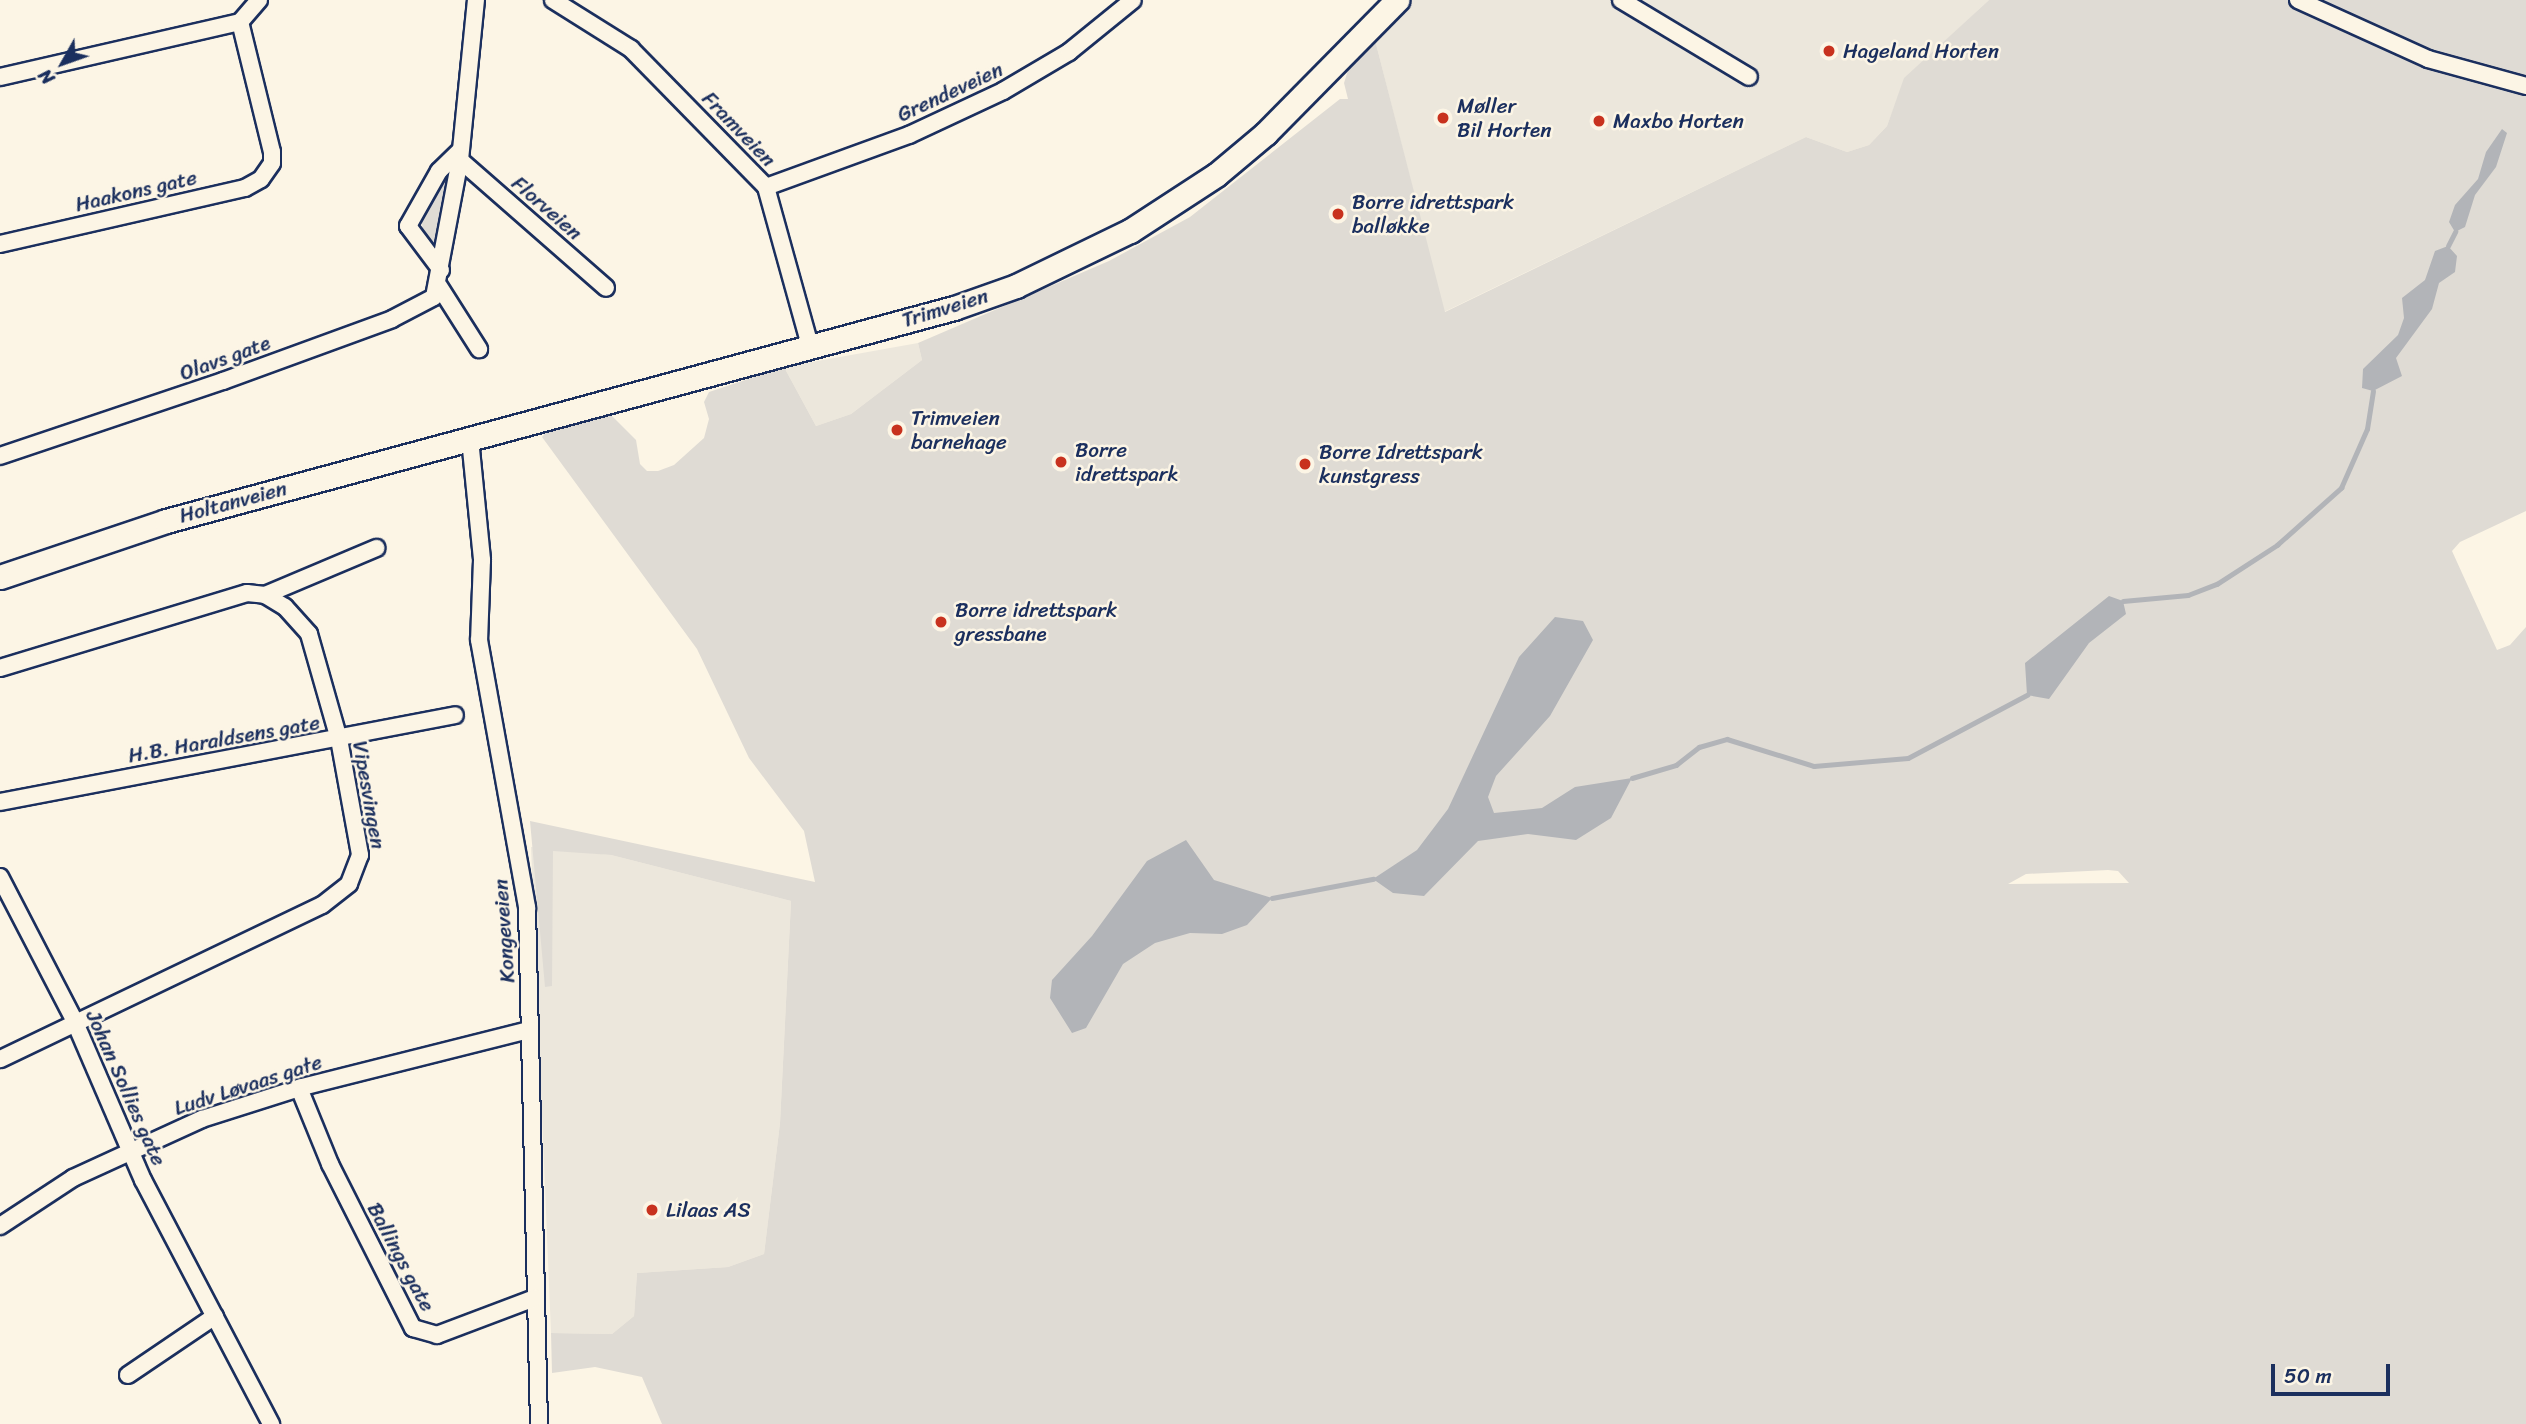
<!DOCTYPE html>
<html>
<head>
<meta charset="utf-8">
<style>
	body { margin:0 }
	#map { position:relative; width:2526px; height:1424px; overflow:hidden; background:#fcf5e5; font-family:Sriracha,sans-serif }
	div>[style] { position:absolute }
	.built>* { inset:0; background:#ece7dc }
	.green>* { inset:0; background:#dfdbd4 }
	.water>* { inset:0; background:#b2b4b8 }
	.stream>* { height:4.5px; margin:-2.25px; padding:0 2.25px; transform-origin:2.25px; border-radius:2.25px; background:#b2b4b8 }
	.roads { filter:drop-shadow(2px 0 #1b2f5e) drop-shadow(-2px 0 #1b2f5e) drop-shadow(0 2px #1b2f5e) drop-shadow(0 -2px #1b2f5e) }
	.minor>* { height:16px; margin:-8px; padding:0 8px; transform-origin:8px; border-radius:8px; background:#fcf5e5 }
	.secondary>* { height:23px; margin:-11.5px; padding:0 11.5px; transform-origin:11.5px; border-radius:11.5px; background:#fcf5e5 }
	.dots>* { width:19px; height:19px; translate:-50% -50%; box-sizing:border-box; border:4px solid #fcf5e5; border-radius:50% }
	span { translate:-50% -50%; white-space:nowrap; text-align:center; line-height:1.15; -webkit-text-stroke:5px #fcf5e5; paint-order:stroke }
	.poi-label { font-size:21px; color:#1b2f5e }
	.left { translate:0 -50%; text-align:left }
	.street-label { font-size:21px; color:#1b2f5e }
	.north { position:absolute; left:28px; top:28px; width:70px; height:70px; -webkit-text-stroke:5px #fcf5e5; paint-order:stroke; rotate:230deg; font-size:19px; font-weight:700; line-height:28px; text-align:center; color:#1b2f5e }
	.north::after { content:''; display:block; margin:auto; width:24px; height:32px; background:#1b2f5e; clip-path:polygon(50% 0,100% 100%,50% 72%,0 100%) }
	.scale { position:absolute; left:2271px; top:1364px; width:119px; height:32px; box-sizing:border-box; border:4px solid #1b2f5e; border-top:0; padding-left:9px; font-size:21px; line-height:24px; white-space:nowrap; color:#1b2f5e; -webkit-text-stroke:5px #fcf5e5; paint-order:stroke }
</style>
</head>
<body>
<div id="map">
	<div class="built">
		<i style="clip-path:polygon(1406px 0,1989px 0,1905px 78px,1887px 126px,1869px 145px,1847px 152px,1806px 137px,1444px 312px,1375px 40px)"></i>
		<i style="clip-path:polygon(918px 343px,922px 360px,851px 414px,816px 426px,784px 367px)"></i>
		<i style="clip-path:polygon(531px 847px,611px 855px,791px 901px,780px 1123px,764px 1254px,728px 1267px,637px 1273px,634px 1316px,612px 1334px,551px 1333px)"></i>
	</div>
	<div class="green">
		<i style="clip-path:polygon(evenodd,1989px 0,2526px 0,2526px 511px,2460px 542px,2452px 551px,2497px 650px,2510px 645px,2526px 627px,2526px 1424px,662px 1424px,642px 1377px,595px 1367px,552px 1373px,551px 1333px,612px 1334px,634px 1316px,637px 1273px,728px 1267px,764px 1254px,780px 1123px,791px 901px,611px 855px,553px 851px,552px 986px,545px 987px,530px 821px,815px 882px,804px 831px,749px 758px,697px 649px,542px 437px,547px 431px,598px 415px,612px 416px,636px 440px,640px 464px,647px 471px,658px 471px,674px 465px,704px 438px,709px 419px,704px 402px,709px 392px,784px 367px,816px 426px,851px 414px,922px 360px,918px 343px,1109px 261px,1190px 217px,1340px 99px,1348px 99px,1344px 83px,1350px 64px,1375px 40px,1445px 312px,1806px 137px,1847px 152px,1869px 145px,1887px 126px,1904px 78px,1989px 0,2108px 870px,2118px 871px,2129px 883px,2008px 884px,2026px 874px,2108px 870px)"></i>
		<i style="clip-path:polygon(441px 175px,446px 177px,433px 246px,423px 236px,421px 208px)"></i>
	</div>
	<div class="water">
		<i style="clip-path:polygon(2502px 129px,2507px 133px,2496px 167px,2475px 195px,2465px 227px,2455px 232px,2449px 222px,2455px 205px,2478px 179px,2486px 152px)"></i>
		<i style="clip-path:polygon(2448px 246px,2457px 256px,2455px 272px,2439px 283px,2432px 309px,2396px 358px,2402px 376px,2373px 391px,2362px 388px,2363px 369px,2398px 335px,2404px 318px,2402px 298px,2425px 280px,2435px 251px)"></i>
		<i style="clip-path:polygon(2109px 596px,2123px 601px,2126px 614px,2089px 643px,2049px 699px,2027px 695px,2025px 663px)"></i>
		<i style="clip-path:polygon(1555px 617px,1583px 621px,1593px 640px,1550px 716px,1496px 776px,1488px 797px,1494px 813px,1542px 808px,1575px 787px,1632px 778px,1611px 818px,1576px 840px,1528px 834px,1478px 841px,1424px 896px,1393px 893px,1373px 879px,1417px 850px,1448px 809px,1519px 657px)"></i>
		<i style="clip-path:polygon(1186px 840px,1214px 880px,1272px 898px,1247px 925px,1222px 934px,1190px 933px,1155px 943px,1123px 964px,1086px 1028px,1072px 1033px,1050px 998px,1052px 980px,1092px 936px,1147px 861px)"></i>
	</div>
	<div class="stream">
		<i style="left:2448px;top:246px;width:16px;rotate:-63deg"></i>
		<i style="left:2123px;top:601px;width:65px;rotate:-5.3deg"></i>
		<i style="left:2188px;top:595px;width:31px;rotate:-21deg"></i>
		<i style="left:2217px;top:584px;width:72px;rotate:-33deg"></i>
		<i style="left:2277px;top:545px;width:86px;rotate:-41.7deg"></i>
		<i style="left:2341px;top:488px;width:64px;rotate:-66.2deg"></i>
		<i style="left:2367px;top:429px;width:38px;rotate:-81deg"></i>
		<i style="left:1632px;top:778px;width:46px;rotate:-16.5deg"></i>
		<i style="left:1676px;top:765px;width:29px;rotate:-38deg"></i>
		<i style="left:1699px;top:747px;width:29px;rotate:-16deg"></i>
		<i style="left:1727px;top:739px;width:91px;rotate:17.2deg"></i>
		<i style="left:1814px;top:766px;width:94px;rotate:-4.9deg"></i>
		<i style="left:1908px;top:758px;width:135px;rotate:-27.9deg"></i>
		<i style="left:1272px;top:898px;width:103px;rotate:-10.7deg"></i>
	</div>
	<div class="roads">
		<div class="minor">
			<i style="left:553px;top:0;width:92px;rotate:32.1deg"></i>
			<i style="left:631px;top:49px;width:193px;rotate:45.6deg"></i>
			<i style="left:766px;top:187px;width:165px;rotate:74.5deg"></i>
			<i style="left:1621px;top:0;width:149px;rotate:31deg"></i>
			<i style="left:2298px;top:0;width:143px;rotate:24.4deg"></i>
			<i style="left:2428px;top:59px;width:102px;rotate:15.4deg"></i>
			<i style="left:0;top:77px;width:246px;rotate:-12.9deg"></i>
			<i style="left:460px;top:160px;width:194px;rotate:41.2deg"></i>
			<i style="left:766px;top:187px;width:152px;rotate:-20deg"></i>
			<i style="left:909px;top:135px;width:104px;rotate:-25.1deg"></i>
			<i style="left:1003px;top:91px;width:77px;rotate:-30.6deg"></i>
			<i style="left:1069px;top:52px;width:82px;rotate:-39.1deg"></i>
			<i style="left:0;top:244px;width:251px;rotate:-12.9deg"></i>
			<i style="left:245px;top:188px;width:18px;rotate:-29deg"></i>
			<i style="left:261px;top:179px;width:19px;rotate:-55deg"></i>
			<i style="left:272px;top:163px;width:11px;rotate:-90deg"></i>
			<i style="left:272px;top:152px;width:134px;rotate:-103.8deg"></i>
			<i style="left:240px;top:22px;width:29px;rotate:-49deg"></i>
			<i style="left:441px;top:270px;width:55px;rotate:-126.9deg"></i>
			<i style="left:408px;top:226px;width:63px;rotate:-60.6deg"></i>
			<i style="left:439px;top:171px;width:29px;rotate:-44deg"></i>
			<i style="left:439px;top:286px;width:75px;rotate:57.6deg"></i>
			<i style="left:470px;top:439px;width:122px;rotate:84.3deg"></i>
			<i style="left:482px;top:560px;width:80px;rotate:92.1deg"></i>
			<i style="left:479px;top:640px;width:272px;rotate:79.8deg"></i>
			<i style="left:527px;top:908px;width:516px;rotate:88.67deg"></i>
			<i style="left:0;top:456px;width:235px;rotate:-18.6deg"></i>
			<i style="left:223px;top:381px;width:180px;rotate:-20.1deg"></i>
			<i style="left:392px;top:319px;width:47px;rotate:-27.6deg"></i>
			<i style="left:434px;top:297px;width:139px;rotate:-79.3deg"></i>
			<i style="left:460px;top:160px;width:161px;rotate:-84.3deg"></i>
			<i style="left:265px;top:595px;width:121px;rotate:-22.9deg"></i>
			<i style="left:0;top:668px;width:258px;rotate:-16.9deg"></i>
			<i style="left:247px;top:593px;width:18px;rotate:6deg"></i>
			<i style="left:265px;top:595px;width:23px;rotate:31deg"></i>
			<i style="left:285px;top:607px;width:36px;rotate:48deg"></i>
			<i style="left:309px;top:634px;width:109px;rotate:74.1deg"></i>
			<i style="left:339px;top:739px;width:118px;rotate:79.7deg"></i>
			<i style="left:360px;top:855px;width:31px;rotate:111deg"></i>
			<i style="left:349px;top:884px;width:34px;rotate:142deg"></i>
			<i style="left:322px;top:905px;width:357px;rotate:154.4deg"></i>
			<i style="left:0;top:802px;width:463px;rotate:-10.8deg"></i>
			<i style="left:0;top:877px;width:161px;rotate:62.6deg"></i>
			<i style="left:74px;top:1020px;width:174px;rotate:66.7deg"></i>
			<i style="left:143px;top:1180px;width:276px;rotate:62.3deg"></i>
			<i style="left:299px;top:1088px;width:82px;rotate:67.8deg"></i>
			<i style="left:330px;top:1164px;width:184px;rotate:63.2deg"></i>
			<i style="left:413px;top:1328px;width:25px;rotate:16deg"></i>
			<i style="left:437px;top:1335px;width:105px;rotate:-20.7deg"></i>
			<i style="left:0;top:1226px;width:87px;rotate:-33.3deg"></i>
			<i style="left:73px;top:1178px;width:142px;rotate:-24.6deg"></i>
			<i style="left:202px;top:1119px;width:105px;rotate:-17.7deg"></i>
			<i style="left:302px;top:1087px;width:234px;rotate:-14.1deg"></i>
			<i style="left:128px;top:1375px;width:105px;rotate:-34.1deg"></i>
		</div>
		<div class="secondary">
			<i style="left:0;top:577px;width:175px;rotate:-18.6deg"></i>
			<i style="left:166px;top:521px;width:816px;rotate:-15.13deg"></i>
			<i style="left:954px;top:308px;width:66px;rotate:-19.5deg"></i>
			<i style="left:1016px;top:286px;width:127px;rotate:-25.8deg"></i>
			<i style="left:1130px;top:231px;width:103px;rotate:-33.1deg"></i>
			<i style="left:1216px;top:175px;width:65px;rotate:-40deg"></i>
			<i style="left:1266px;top:133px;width:187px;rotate:-45.4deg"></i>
		</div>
	</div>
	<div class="dots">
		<i style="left:1829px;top:51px;background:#c8321e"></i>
		<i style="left:1443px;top:118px;background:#c8321e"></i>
		<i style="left:1599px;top:121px;background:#c8321e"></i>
		<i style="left:1338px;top:214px;background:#c8321e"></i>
		<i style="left:897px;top:430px;background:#c8321e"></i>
		<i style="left:1061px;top:462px;background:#c8321e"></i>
		<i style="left:1305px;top:464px;background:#c8321e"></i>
		<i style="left:941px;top:622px;background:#c8321e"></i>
		<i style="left:652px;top:1210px;background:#c8321e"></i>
	</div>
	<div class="poi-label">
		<span class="left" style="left:1843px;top:51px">Hageland Horten</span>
		<span class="left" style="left:1457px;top:118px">Møller<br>Bil Horten</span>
		<span class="left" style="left:1613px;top:121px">Maxbo Horten</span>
		<span class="left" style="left:1352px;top:214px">Borre idrettspark<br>balløkke</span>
		<span class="left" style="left:911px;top:430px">Trimveien<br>barnehage</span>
		<span class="left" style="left:1075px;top:462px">Borre<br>idrettspark</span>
		<span class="left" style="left:1319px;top:464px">Borre Idrettspark<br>kunstgress</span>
		<span class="left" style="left:955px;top:622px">Borre idrettspark<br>gressbane</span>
		<span class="left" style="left:666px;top:1210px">Lilaas AS</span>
	</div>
	<div class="street-label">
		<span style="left:950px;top:92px;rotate:-25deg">Grendeveien</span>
		<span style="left:739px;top:129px;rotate:46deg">Framveien</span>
		<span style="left:136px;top:191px;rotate:-13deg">Haakons gate</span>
		<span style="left:547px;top:208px;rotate:41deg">Florveien</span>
		<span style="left:945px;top:308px;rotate:-17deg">Trimveien</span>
		<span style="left:225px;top:358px;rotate:-20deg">Olavs gate</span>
		<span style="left:233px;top:502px;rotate:-15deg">Holtanveien</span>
		<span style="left:224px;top:739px;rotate:-10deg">H.B. Haraldsens gate</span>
		<span style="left:369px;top:795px;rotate:80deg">Vipesvingen</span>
		<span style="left:504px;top:931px;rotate:-94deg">Kongeveien</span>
		<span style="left:248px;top:1085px;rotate:-18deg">Ludv Løvaas gate</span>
		<span style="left:126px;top:1088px;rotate:66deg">Johan Sollies gate</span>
		<span style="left:401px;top:1257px;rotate:62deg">Ballings gate</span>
	</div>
	<div class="north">N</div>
	<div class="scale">50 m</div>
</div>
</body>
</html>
